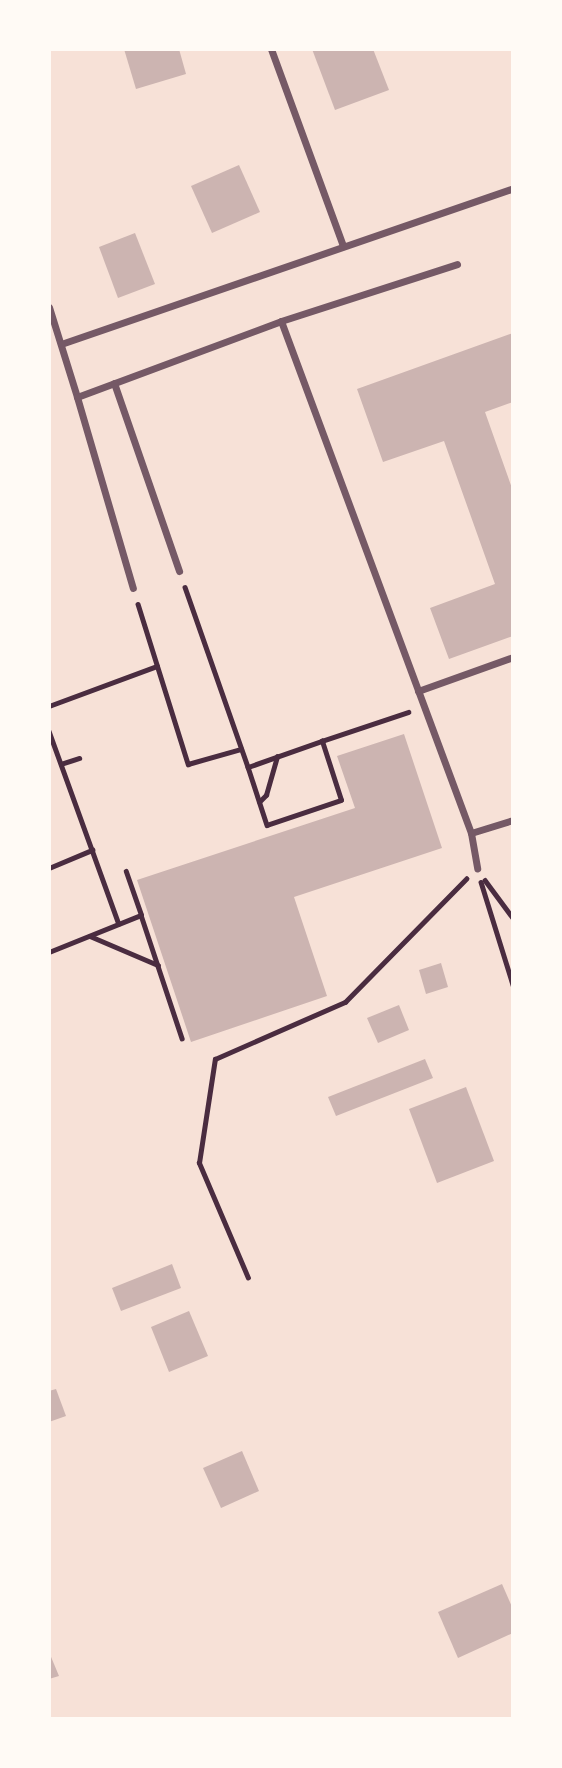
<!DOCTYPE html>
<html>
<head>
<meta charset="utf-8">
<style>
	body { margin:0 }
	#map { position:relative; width:562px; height:1768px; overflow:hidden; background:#f7e1d7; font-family:Manrope,sans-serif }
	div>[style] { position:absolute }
	.building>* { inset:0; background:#ccb4b1 }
	.path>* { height:4.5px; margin:-2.25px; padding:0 2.25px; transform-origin:2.25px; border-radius:2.25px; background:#4a2c40 }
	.minor>* { height:7px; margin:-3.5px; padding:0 3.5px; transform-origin:3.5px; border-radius:3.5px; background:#755966 }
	span { translate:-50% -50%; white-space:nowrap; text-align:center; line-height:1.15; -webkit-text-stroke:5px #fffaf5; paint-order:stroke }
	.frame { position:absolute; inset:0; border:51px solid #fffaf5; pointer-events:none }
</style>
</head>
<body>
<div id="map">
	<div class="building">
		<i style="clip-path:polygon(124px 49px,179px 49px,186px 74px,136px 89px)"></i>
		<i style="clip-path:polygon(312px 49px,373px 49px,389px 90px,335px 110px)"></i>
		<i style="clip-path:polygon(239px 165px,260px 212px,212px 233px,191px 186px)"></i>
		<i style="clip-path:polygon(135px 233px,155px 284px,118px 298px,99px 247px)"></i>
		<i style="clip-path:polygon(513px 333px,513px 402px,485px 412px,513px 491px,513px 636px,449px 659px,430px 608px,495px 584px,444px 441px,383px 462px,357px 389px)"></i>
		<i style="clip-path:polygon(404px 734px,442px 848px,294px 897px,327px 996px,191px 1042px,137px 880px,355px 808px,337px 756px)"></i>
		<i style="clip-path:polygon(441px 963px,448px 987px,426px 994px,419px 970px)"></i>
		<i style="clip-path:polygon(399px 1005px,409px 1030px,378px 1043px,367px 1018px)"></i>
		<i style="clip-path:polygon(425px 1059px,433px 1078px,336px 1116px,328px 1097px)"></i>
		<i style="clip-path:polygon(466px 1087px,494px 1161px,437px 1183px,409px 1109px)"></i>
		<i style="clip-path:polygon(172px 1264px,181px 1288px,121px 1311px,112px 1288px)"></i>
		<i style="clip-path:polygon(189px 1311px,208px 1356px,169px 1372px,151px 1327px)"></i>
		<i style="clip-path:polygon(56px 1389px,66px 1416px,49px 1422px,49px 1391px)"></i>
		<i style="clip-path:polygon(242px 1451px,259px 1491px,221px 1508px,203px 1468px)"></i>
		<i style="clip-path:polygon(502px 1584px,513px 1609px,513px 1633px,458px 1658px,438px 1612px)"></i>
		<i style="clip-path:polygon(49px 1652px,59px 1676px,49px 1679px)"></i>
	</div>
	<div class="path">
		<i style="left:185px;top:587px;width:191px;rotate:70.7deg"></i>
		<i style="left:248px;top:767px;width:78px;rotate:-19.4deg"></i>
		<i style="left:138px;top:604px;width:168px;rotate:72.6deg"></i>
		<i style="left:188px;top:764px;width:55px;rotate:-15.8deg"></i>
		<i style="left:49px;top:706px;width:115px;rotate:-20.3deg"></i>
		<i style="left:49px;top:731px;width:205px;rotate:70.1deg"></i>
		<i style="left:61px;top:764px;width:19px;rotate:-18deg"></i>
		<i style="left:248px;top:767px;width:61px;rotate:71.9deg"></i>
		<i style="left:267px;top:825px;width:78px;rotate:-18.7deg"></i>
		<i style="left:341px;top:800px;width:62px;rotate:-107.9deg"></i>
		<i style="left:322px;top:741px;width:91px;rotate:-18.6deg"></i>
		<i style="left:259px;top:802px;width:10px;rotate:-45deg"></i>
		<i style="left:266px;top:795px;width:40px;rotate:-74deg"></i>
		<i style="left:49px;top:868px;width:47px;rotate:-22.7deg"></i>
		<i style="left:485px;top:880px;width:47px;rotate:53.6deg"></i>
		<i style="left:481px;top:882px;width:108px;rotate:72.7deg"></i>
		<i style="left:141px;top:915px;width:130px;rotate:71.6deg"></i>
		<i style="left:90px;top:936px;width:74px;rotate:23.1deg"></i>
		<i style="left:49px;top:952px;width:99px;rotate:-21.9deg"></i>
		<i style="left:141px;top:915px;width:46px;rotate:-109.2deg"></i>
		<i style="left:248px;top:1278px;width:125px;rotate:-113.1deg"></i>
		<i style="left:199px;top:1163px;width:105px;rotate:-81.3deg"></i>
		<i style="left:215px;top:1059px;width:142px;rotate:-23.7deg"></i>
		<i style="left:345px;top:1002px;width:173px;rotate:-45.5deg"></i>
	</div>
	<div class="minor">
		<i style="left:271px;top:49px;width:210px;rotate:69.9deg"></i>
		<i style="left:49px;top:307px;width:94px;rotate:72.7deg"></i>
		<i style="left:77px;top:397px;width:218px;rotate:-20.4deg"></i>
		<i style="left:281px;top:321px;width:185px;rotate:-17.9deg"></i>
		<i style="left:281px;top:321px;width:546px;rotate:69.64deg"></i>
		<i style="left:471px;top:833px;width:36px;rotate:80deg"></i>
		<i style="left:61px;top:344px;width:478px;rotate:-19deg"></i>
		<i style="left:114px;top:383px;width:199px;rotate:70.9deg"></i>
		<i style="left:77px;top:397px;width:199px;rotate:73.7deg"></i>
		<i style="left:418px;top:691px;width:101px;rotate:-19.7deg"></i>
		<i style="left:471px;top:833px;width:44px;rotate:-17.2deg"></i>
	</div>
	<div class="frame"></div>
</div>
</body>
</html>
